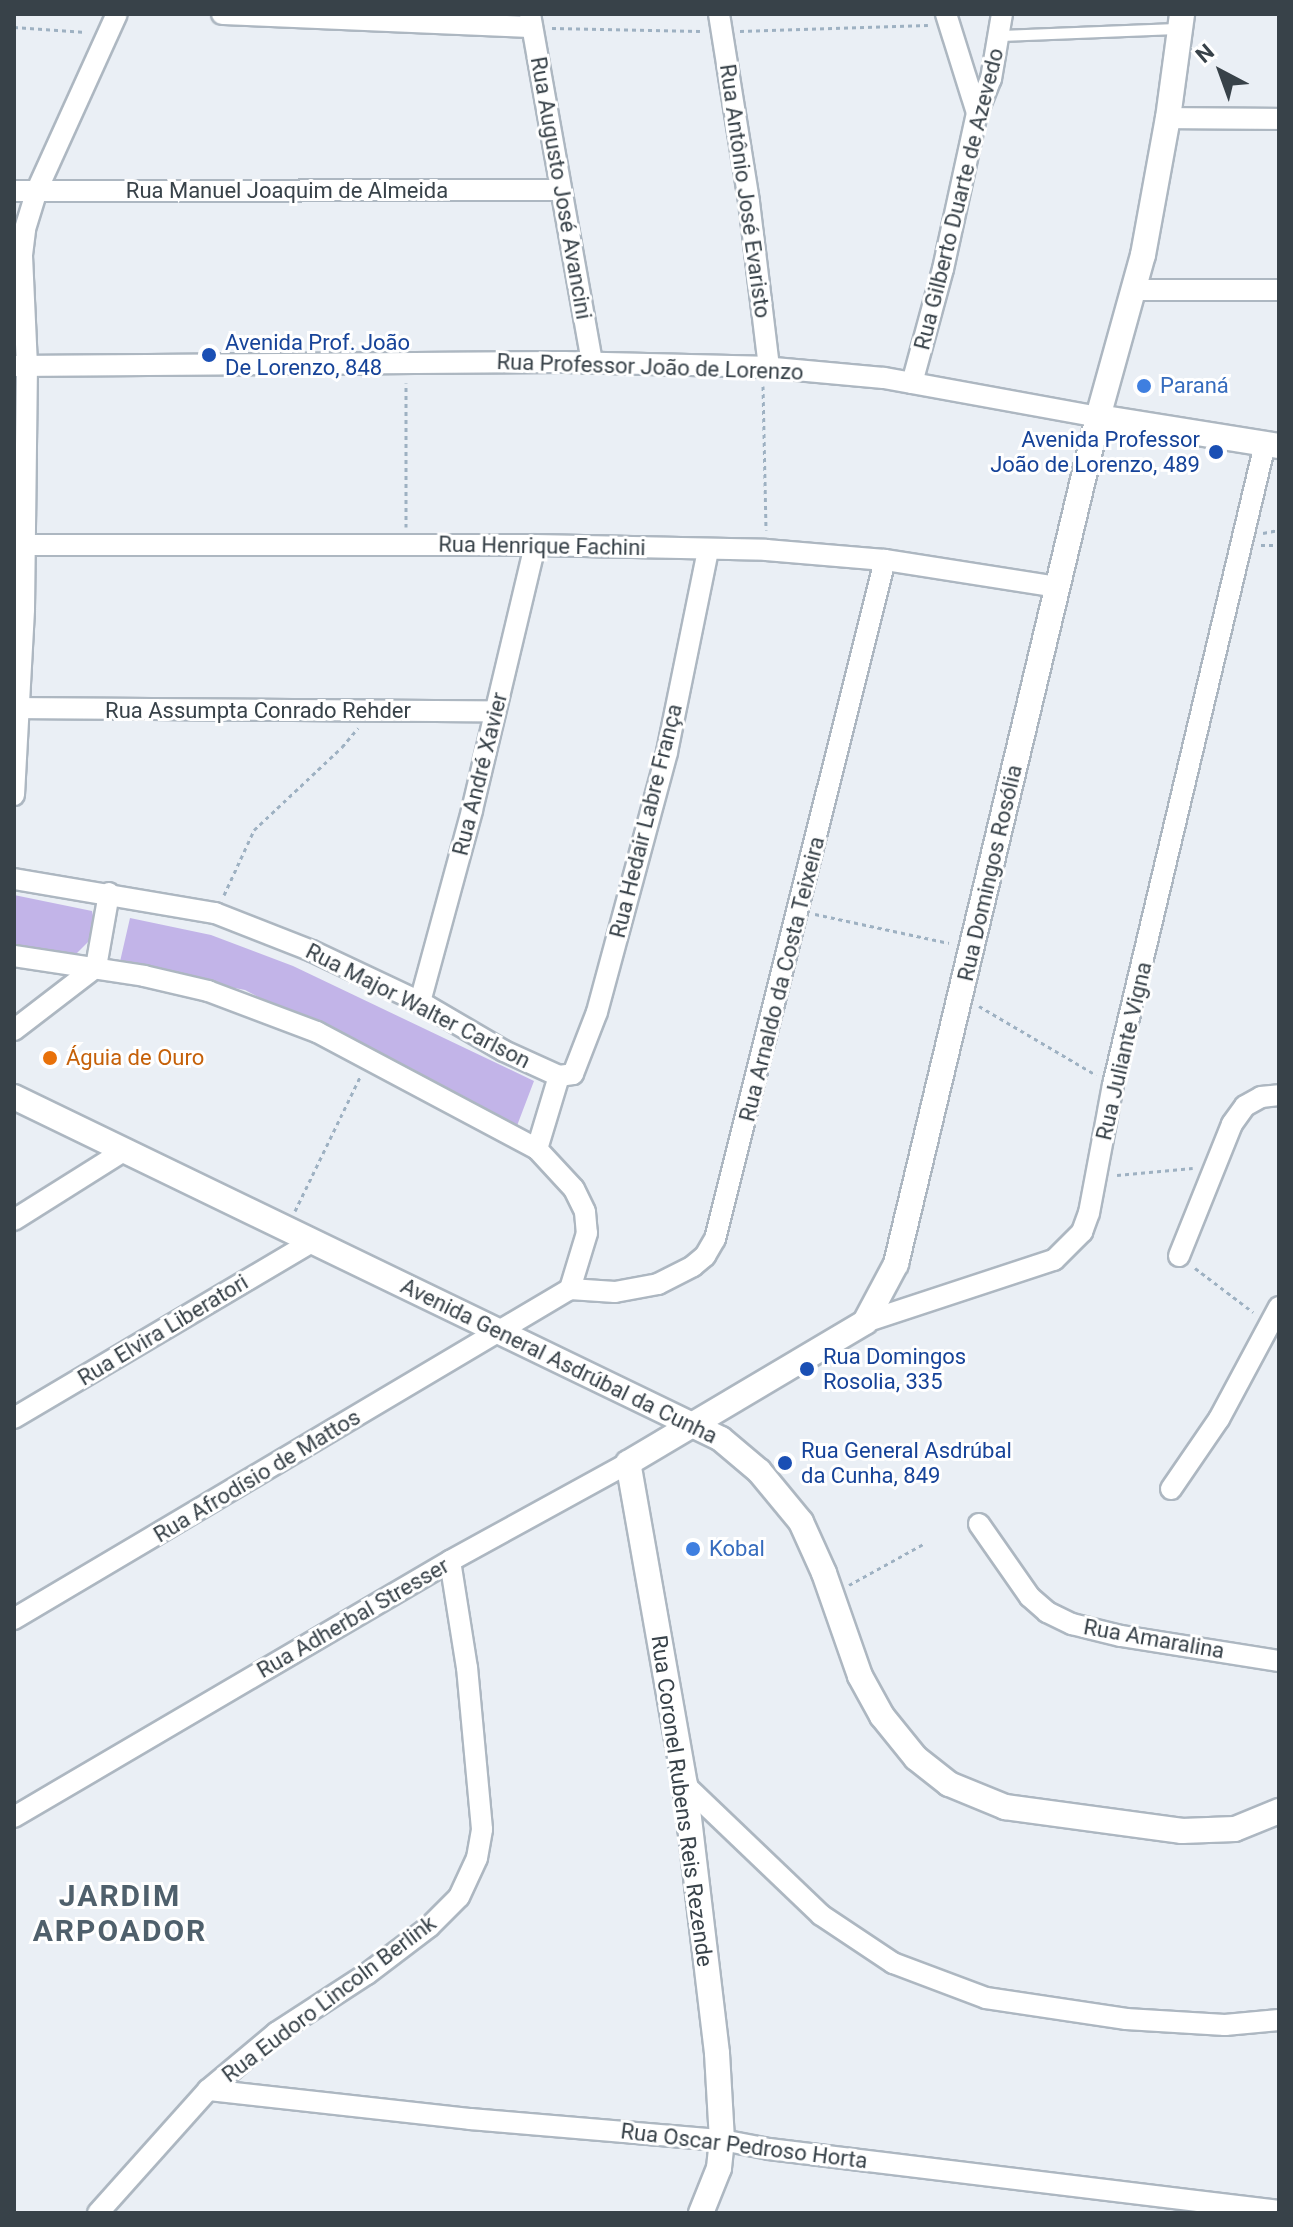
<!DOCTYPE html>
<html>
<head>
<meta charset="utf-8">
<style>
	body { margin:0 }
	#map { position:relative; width:1293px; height:2227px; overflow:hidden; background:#eaeff5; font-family:Roboto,sans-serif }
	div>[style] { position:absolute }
	.green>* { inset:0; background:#c2b4e8 }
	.path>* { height:3px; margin-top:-1.5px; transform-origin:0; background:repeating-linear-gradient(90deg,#9eb1c2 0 4px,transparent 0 8px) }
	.roads { filter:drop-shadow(2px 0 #adb7c1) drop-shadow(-2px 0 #adb7c1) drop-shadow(0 2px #adb7c1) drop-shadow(0 -2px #adb7c1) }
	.service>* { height:10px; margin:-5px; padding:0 5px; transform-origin:5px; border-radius:5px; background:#fff }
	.minor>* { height:20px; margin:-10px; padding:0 10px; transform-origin:10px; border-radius:10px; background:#fff }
	.tertiary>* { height:24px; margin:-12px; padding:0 12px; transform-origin:12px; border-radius:12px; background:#fff }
	.dots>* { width:22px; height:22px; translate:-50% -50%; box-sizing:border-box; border:4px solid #fff; border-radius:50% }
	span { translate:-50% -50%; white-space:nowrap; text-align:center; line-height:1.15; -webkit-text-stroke:6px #fff; paint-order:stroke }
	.street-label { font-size:22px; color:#384249 }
	.transit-label { font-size:22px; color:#164399 }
	.left { translate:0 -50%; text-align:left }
	.right { translate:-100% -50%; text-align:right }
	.shop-label { font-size:22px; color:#366cbe }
	.food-label { font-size:22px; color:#c56008 }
	.district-label { font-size:30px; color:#4f606c; font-weight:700; letter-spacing:2px }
	.frame { position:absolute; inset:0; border:16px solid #384249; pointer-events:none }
	.north { position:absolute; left:1181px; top:32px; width:80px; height:80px; -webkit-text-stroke:6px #fff; paint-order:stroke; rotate:319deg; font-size:22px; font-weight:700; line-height:32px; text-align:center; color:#384249 }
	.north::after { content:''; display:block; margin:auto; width:28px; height:36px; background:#384249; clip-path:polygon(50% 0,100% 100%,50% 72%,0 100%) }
</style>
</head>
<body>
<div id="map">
	<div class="green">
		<i style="clip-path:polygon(14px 895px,92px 911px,97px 933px,75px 955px,14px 948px)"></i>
		<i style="clip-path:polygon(130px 918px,211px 935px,293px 966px,534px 1081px,515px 1131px,245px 990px,119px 966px)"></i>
	</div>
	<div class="path">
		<i style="left:14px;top:27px;width:72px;rotate:4deg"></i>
		<i style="left:552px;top:28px;width:148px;rotate:1.2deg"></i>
		<i style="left:740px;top:31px;width:188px;rotate:-1.8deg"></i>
		<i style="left:763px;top:386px;width:144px;rotate:88.8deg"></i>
		<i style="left:406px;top:527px;width:144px;rotate:-90deg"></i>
		<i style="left:1263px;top:533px;width:16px;rotate:-11deg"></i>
		<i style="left:1261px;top:545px;width:18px"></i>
		<i style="left:224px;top:895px;width:72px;rotate:-65.2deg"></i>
		<i style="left:254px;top:830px;width:121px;rotate:-43.3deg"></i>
		<i style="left:342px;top:747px;width:25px;rotate:-50deg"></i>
		<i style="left:815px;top:914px;width:137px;rotate:12.2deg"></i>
		<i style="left:979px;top:1006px;width:136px;rotate:30.5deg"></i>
		<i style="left:1117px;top:1175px;width:76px;rotate:-5.3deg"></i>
		<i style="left:295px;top:1211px;width:149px;rotate:-64.1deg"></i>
		<i style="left:1195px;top:1268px;width:73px;rotate:37.2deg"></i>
		<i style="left:849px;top:1585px;width:87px;rotate:-28.9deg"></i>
	</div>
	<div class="roads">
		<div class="service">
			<i style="left:1000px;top:36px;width:178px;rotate:-2.3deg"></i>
		</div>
		<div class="minor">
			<i style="left:222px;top:14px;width:310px;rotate:2.4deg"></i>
			<i style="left:530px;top:14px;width:354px;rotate:79.9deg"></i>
			<i style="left:719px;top:14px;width:190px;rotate:80.9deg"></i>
			<i style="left:749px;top:202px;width:167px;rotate:83.1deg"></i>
			<i style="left:946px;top:14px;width:104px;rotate:72.6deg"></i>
			<i style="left:1168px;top:118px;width:111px;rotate:0.5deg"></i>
			<i style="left:14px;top:191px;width:547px;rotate:-0.1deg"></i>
			<i style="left:1133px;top:290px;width:146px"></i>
			<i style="left:14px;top:366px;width:550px;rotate:-0.42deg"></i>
			<i style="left:564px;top:362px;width:199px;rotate:1.4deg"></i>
			<i style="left:763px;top:367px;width:121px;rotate:5.2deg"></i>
			<i style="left:884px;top:378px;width:218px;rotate:10.3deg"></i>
			<i style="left:912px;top:383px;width:118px;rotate:-74.8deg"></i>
			<i style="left:943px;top:269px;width:160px;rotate:-77.7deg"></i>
			<i style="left:977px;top:113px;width:37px;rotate:-68deg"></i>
			<i style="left:991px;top:79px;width:66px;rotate:-80.4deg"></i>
			<i style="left:24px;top:545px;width:511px"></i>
			<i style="left:535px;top:545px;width:231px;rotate:1.2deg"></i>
			<i style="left:766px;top:550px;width:119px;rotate:4.8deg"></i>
			<i style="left:885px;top:560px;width:175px;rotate:8.9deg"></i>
			<i style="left:20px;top:708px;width:475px;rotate:0.4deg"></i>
			<i style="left:14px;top:795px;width:186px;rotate:-86.9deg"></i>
			<i style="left:24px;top:609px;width:243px;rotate:-89.3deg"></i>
			<i style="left:27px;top:366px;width:111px;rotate:-92.6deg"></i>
			<i style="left:22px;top:255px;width:26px;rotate:-83deg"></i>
			<i style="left:25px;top:229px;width:41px;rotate:-72.9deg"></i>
			<i style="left:37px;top:190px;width:193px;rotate:-65.6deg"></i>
			<i style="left:14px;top:879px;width:204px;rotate:9.6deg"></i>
			<i style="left:215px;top:913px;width:104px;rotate:21.4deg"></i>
			<i style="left:312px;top:951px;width:119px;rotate:25.3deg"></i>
			<i style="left:420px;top:1002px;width:97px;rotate:30.3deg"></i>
			<i style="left:504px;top:1051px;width:60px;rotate:24.4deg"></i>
			<i style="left:559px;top:1076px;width:14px;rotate:-8deg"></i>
			<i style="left:573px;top:1074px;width:66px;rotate:-68.8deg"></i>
			<i style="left:597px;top:1012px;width:269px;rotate:-74.9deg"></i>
			<i style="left:667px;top:752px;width:206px;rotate:-78.5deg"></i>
			<i style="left:14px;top:956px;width:132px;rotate:8.7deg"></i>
			<i style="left:144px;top:976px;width:66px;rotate:13.2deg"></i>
			<i style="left:208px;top:991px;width:116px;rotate:20.6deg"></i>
			<i style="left:317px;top:1032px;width:249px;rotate:28deg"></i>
			<i style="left:537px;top:1149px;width:54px;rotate:47.2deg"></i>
			<i style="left:574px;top:1189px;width:25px;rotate:64deg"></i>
			<i style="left:585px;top:1212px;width:21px;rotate:85deg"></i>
			<i style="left:587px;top:1233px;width:59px;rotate:106.9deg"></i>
			<i style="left:570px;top:1289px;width:647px;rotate:149.31deg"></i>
			<i style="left:420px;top:1002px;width:199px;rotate:-74.8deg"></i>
			<i style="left:472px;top:810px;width:272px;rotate:-76.6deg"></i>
			<i style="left:14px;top:1030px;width:103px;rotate:-37.5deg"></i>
			<i style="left:96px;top:967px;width:75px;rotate:-80deg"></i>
			<i style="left:537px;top:1149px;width:76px;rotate:-73.2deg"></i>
			<i style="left:14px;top:1220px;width:131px;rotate:-32.2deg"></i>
			<i style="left:1179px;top:1256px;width:142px;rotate:-68.1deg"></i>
			<i style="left:1232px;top:1124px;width:22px;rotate:-54deg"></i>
			<i style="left:1245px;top:1106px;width:18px;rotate:-29deg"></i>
			<i style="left:1261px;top:1097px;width:18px;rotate:-6deg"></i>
			<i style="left:570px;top:1289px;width:45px;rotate:3.8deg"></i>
			<i style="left:615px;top:1292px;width:44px;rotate:-10.5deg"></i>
			<i style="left:658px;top:1284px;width:39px;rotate:-27deg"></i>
			<i style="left:693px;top:1266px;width:16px;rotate:-40deg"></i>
			<i style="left:705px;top:1256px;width:20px;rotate:-60deg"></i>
			<i style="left:715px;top:1239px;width:700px;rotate:-75.94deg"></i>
			<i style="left:865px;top:1322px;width:199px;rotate:-18.2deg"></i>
			<i style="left:1054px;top:1260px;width:40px;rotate:-45deg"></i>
			<i style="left:1082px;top:1232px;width:20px;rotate:-70deg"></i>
			<i style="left:1089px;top:1213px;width:130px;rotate:-79.4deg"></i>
			<i style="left:1113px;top:1085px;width:659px;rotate:-76.66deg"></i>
			<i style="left:14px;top:1418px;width:347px;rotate:-30.6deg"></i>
			<i style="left:1171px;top:1489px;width:85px;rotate:-55.6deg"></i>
			<i style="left:1219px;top:1419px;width:127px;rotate:-61.8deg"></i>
			<i style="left:979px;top:1524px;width:89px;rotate:55.1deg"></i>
			<i style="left:1030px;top:1597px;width:23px;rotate:41deg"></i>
			<i style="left:1047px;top:1612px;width:28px;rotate:26deg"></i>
			<i style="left:1072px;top:1624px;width:50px;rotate:13.8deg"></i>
			<i style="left:1121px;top:1636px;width:160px;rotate:9deg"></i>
			<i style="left:685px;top:1785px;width:188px;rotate:43.7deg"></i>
			<i style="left:821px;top:1915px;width:87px;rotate:33.7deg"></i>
			<i style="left:893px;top:1963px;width:99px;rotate:20.6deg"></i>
			<i style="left:986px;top:1998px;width:142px;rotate:8.5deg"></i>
			<i style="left:1126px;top:2019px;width:99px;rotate:3.5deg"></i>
			<i style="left:1225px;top:2025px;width:54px;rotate:-5.3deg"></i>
			<i style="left:14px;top:1817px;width:506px;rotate:-30.42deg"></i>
			<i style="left:450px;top:1561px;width:203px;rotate:-28.8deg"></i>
			<i style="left:208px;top:2090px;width:264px;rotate:6.3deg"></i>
			<i style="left:470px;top:2119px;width:253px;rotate:4.8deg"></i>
			<i style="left:722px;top:2140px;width:48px;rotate:10.8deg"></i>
			<i style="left:769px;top:2149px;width:514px;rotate:6.93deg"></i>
			<i style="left:98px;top:2213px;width:165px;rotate:-48.2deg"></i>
			<i style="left:208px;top:2090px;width:89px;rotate:-40deg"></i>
			<i style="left:276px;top:2033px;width:108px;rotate:-33deg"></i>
			<i style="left:367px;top:1974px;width:78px;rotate:-37.2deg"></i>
			<i style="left:429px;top:1927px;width:42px;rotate:-45deg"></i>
			<i style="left:459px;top:1897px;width:43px;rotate:-65.2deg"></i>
			<i style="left:477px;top:1858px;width:29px;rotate:-80deg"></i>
			<i style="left:482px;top:1829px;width:162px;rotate:-95.3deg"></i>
			<i style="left:467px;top:1668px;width:108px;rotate:-99deg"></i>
		</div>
		<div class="tertiary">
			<i style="left:1098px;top:417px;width:183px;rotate:9.1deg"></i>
			<i style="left:14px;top:1097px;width:785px;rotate:25.81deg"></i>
			<i style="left:721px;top:1439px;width:50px;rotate:40.1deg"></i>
			<i style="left:759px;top:1471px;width:66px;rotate:50.5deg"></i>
			<i style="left:801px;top:1522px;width:56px;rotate:65.7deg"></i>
			<i style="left:824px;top:1573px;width:109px;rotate:70.7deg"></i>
			<i style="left:860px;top:1676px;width:46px;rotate:61.2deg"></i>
			<i style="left:882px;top:1716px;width:54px;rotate:51deg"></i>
			<i style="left:916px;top:1758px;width:42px;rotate:38.2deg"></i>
			<i style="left:949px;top:1784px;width:61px;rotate:22.3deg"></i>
			<i style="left:1005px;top:1807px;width:179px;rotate:7.7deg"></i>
			<i style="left:1182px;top:1831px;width:53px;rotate:-2.2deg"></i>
			<i style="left:1235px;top:1829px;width:48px;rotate:-22.2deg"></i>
			<i style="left:701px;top:2213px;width:48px;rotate:-68.2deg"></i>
			<i style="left:719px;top:2168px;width:28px;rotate:-84deg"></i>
			<i style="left:722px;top:2140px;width:87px;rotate:-93.3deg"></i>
			<i style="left:717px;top:2053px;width:270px;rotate:-96.8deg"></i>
			<i style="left:685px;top:1785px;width:327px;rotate:-100deg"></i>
			<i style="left:628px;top:1463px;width:276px;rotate:-30.7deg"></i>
			<i style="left:865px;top:1322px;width:66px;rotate:-61.9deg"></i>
			<i style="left:896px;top:1264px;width:871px;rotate:-76.59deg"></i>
			<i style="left:1098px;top:417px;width:168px;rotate:-74.5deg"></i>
			<i style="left:1143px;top:255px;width:139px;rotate:-79.7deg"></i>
			<i style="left:1168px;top:118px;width:105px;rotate:-82.3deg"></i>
		</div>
	</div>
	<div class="dots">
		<i style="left:209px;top:355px;background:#1a4fb4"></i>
		<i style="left:1144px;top:386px;background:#3f7fe0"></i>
		<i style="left:1216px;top:452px;background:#1a4fb4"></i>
		<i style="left:50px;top:1058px;background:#e8710a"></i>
		<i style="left:807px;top:1369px;background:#1a4fb4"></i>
		<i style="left:785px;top:1463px;background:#1a4fb4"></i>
		<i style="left:693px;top:1549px;background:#3f7fe0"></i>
	</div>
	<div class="street-label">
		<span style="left:561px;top:188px;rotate:80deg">Rua Augusto José Avancini</span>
		<span style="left:287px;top:191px">Rua Manuel Joaquim de Almeida</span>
		<span style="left:745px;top:191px;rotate:82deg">Rua Antônio José Evaristo</span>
		<span style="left:959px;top:199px;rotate:-76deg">Rua Gilberto Duarte de Azevedo</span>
		<span style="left:650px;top:367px;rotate:2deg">Rua Professor João de Lorenzo</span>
		<span style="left:542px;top:546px;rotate:1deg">Rua Henrique Fachini</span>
		<span style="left:258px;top:711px">Rua Assumpta Conrado Rehder</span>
		<span style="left:480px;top:774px;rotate:-76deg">Rua André Xavier</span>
		<span style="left:646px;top:821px;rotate:-76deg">Rua Hedair Labre França</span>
		<span style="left:990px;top:873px;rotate:-77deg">Rua Domingos Rosólia</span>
		<span style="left:782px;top:979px;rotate:-76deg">Rua Arnaldo da Costa Teixeira</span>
		<span style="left:418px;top:1006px;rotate:27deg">Rua Major Walter Carlson</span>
		<span style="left:1124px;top:1051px;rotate:-77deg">Rua Juliante Vigna</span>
		<span style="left:163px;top:1330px;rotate:-31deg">Rua Elvira Liberatori</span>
		<span style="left:559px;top:1361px;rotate:26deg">Avenida General Asdrúbal da Cunha</span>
		<span style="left:257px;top:1476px;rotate:-31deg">Rua Afrodísio de Mattos</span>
		<span style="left:353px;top:1618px;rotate:-30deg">Rua Adherbal Stresser</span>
		<span style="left:1154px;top:1639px;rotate:10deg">Rua Amaralina</span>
		<span style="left:682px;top:1801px;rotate:82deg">Rua Coronel Rubens Reis Rezende</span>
		<span style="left:329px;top:1999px;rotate:-37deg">Rua Eudoro Lincoln Berlink</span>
		<span style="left:744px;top:2146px;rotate:7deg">Rua Oscar Pedroso Horta</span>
	</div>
	<div class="transit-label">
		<span class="left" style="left:225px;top:355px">Avenida Prof. João<br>De Lorenzo, 848</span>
		<span class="right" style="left:1200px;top:452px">Avenida Professor<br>João de Lorenzo, 489</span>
		<span class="left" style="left:823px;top:1369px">Rua Domingos<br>Rosolia, 335</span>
		<span class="left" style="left:801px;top:1463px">Rua General Asdrúbal<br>da Cunha, 849</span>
	</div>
	<div class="shop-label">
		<span class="left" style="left:1160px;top:386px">Paraná</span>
		<span class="left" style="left:709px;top:1549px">Kobal</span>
	</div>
	<div class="food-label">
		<span class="left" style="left:66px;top:1058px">Águia de Ouro</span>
	</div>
	<div class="district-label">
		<span style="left:120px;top:1913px">JARDIM<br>ARPOADOR</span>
	</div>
	<div class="frame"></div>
	<div class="north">N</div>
</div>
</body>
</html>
